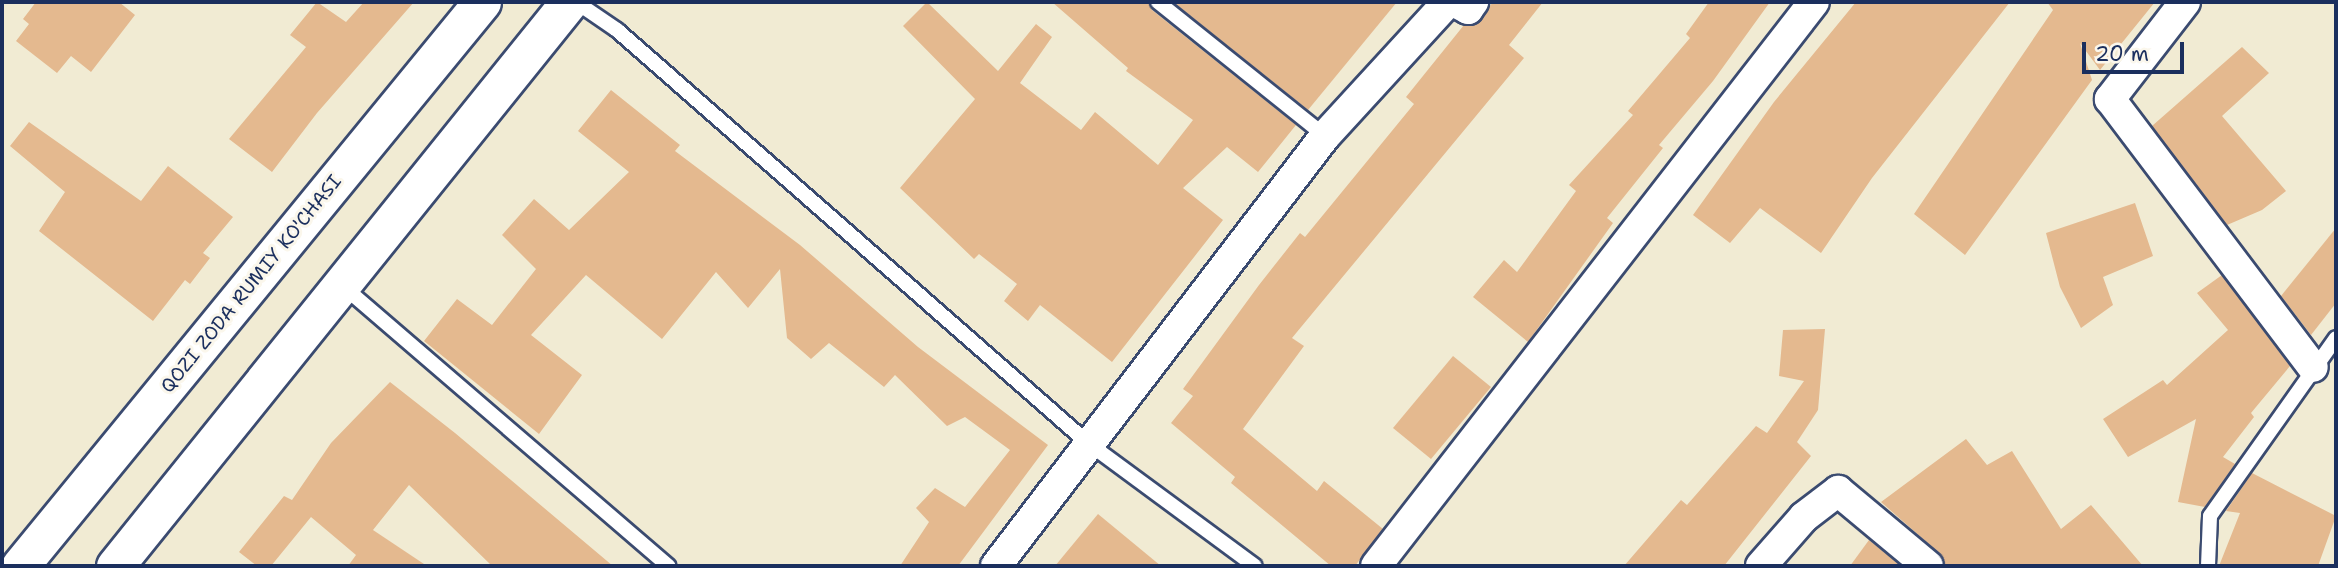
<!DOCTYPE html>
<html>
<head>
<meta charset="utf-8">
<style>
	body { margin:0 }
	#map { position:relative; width:2338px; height:568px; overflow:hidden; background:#f1ebd3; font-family:"Shantell Sans",sans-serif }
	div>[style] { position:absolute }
	.building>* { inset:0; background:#e4b98f }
	.roads { filter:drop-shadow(2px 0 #3b4b70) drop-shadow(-2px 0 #3b4b70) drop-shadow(0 2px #3b4b70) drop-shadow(0 -2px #3b4b70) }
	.service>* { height:14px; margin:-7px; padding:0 7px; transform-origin:7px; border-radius:7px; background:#fff }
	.minor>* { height:30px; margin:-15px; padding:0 15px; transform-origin:15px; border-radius:15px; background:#fff }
	.tertiary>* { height:37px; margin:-18.5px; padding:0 18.5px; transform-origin:18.5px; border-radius:18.5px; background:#fff }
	span { translate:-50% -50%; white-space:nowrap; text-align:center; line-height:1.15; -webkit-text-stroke:6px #fbf7ec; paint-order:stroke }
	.street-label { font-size:19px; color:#1b2f5e }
	.frame { position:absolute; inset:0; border:4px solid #1b2f5e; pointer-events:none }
	.scale { position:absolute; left:2082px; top:42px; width:102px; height:32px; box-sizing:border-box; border:4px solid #1b2f5e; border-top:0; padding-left:9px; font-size:21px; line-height:24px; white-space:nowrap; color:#1b2f5e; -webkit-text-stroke:5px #fbf7ec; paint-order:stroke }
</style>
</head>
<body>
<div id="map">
	<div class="building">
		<i style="clip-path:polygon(36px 2px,119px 2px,135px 15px,91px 72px,71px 56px,57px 73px,16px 41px,29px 24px,23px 19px)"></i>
		<i style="clip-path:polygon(317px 2px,346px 22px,364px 2px,414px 2px,317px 113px,272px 172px,229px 139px,306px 47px,290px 35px)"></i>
		<i style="clip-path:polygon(927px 2px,998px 71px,1036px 24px,1052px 37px,1020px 83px,1081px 130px,1095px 112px,1158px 165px,1193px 120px,1126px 71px,1128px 68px,1052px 2px,1149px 2px,1152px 10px,1296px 125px,1258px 172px,1227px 147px,1183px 188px,1223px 220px,1112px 362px,1040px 305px,1028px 321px,1004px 301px,1017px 284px,979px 254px,974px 259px,900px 188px,975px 99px,903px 26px)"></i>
		<i style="clip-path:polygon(1173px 2px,1397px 2px,1308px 110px)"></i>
		<i style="clip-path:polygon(1493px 2px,1543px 2px,1509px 45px,1524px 58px,1292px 338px,1304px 346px,1243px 429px,1317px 491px,1324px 481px,1383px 529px,1355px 566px,1331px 566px,1231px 483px,1235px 477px,1171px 423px,1193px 396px,1183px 389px,1259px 285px,1300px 233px,1305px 237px,1414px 104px,1406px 97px,1464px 25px,1476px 24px)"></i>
		<i style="clip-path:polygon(1709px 2px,1770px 2px,1713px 81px,1659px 145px,1663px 148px,1607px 218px,1613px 223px,1528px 342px,1473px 297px,1504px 260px,1517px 272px,1576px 191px,1569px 185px,1633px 115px,1628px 111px,1690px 38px,1686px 34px)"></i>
		<i style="clip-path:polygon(1856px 2px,2010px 2px,1872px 178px,1821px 253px,1760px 208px,1730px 243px,1693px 215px,1774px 102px)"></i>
		<i style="clip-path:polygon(2047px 2px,2155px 2px,2100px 70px,2080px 43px,2092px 80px,1965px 255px,1914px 214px,2053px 10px)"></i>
		<i style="clip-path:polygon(2242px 47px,2269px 73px,2222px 116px,2286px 191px,2262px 210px,2227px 225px,2152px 126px)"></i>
		<i style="clip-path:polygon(611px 90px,680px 145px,675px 151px,800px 245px,918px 347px,1048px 445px,958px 566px,900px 566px,929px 522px,916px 508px,935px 488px,965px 507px,1010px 450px,965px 417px,947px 426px,895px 375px,884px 387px,829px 343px,811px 359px,787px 338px,780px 269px,748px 308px,716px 272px,662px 339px,586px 275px,531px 335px,582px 375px,539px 434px,424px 341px,457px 299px,492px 325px,536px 269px,502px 235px,534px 199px,569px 230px,629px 172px,578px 131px)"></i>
		<i style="clip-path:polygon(29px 122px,141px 201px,168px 166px,233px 217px,203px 253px,210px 258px,190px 284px,185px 280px,153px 321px,39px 231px,65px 192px,10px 146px)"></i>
		<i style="clip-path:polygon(2135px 203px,2153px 256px,2103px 277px,2113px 305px,2081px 328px,2060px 287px,2046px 233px)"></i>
		<i style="clip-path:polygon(2336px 228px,2336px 303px,2311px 335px,2281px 296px)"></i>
		<i style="clip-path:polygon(2222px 275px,2290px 366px,2251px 413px,2254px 417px,2223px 457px,2235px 464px,2205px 507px,2178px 502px,2196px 419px,2128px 457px,2103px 419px,2163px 380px,2167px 385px,2228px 330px,2197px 293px)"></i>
		<i style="clip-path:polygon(1825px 329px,1818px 410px,1797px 442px,1811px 456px,1724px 566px,1624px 566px,1681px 500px,1687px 505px,1756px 426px,1767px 433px,1804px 381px,1779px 376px,1783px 330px)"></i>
		<i style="clip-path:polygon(1453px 356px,1491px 387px,1431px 459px,1393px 428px)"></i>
		<i style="clip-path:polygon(390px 382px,455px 433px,613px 566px,492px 566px,409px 485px,373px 530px,427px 566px,348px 566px,356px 555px,311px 517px,271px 566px,257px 566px,239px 552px,284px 496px,292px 500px,331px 443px)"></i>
		<i style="clip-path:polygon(1966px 439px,1987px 465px,2012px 451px,2061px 529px,2091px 505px,2143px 566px,1945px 566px,1939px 553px,1881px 502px)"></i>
		<i style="clip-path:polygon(2252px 473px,2336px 516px,2318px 566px,2219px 566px,2240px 513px,2226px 511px)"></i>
		<i style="clip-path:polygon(1098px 514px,1161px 566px,1055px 566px)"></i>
		<i style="clip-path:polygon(1869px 540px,1901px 566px,1850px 566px)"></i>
	</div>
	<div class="roads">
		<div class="service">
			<i style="left:576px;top:2px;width:50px;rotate:34.3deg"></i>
			<i style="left:617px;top:30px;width:626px;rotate:41.25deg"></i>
			<i style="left:1088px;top:443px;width:207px;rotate:36.4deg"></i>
			<i style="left:1158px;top:2px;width:214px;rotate:38.7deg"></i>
			<i style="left:344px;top:287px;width:428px;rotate:40.7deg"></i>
			<i style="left:2208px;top:566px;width:50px;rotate:-87.7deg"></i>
			<i style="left:2210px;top:516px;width:218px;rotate:-54.7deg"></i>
		</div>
		<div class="minor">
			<i style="left:1455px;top:2px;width:15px;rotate:28deg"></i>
			<i style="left:1468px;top:9px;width:9px;rotate:-54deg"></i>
			<i style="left:2185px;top:2px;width:123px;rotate:127.7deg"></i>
			<i style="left:2110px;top:99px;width:336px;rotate:52.9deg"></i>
			<i style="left:996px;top:566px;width:541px;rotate:-52.58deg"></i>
			<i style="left:1325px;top:136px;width:182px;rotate:-47.5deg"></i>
			<i style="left:1376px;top:566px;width:714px;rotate:-52.17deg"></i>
			<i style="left:1761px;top:566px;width:65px;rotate:-48.7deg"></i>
			<i style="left:1804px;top:517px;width:43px;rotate:-37.4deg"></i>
			<i style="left:1838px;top:491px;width:117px;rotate:39.8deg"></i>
		</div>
		<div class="tertiary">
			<i style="left:20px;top:566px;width:729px;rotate:-50.68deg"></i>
			<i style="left:115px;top:566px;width:724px;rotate:-51.17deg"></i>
		</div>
	</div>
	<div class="street-label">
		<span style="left:251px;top:284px;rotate:-51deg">QOZI ZODA RUMIY KO'CHASI</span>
	</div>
	<div class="frame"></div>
	<div class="scale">20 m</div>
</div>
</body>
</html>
